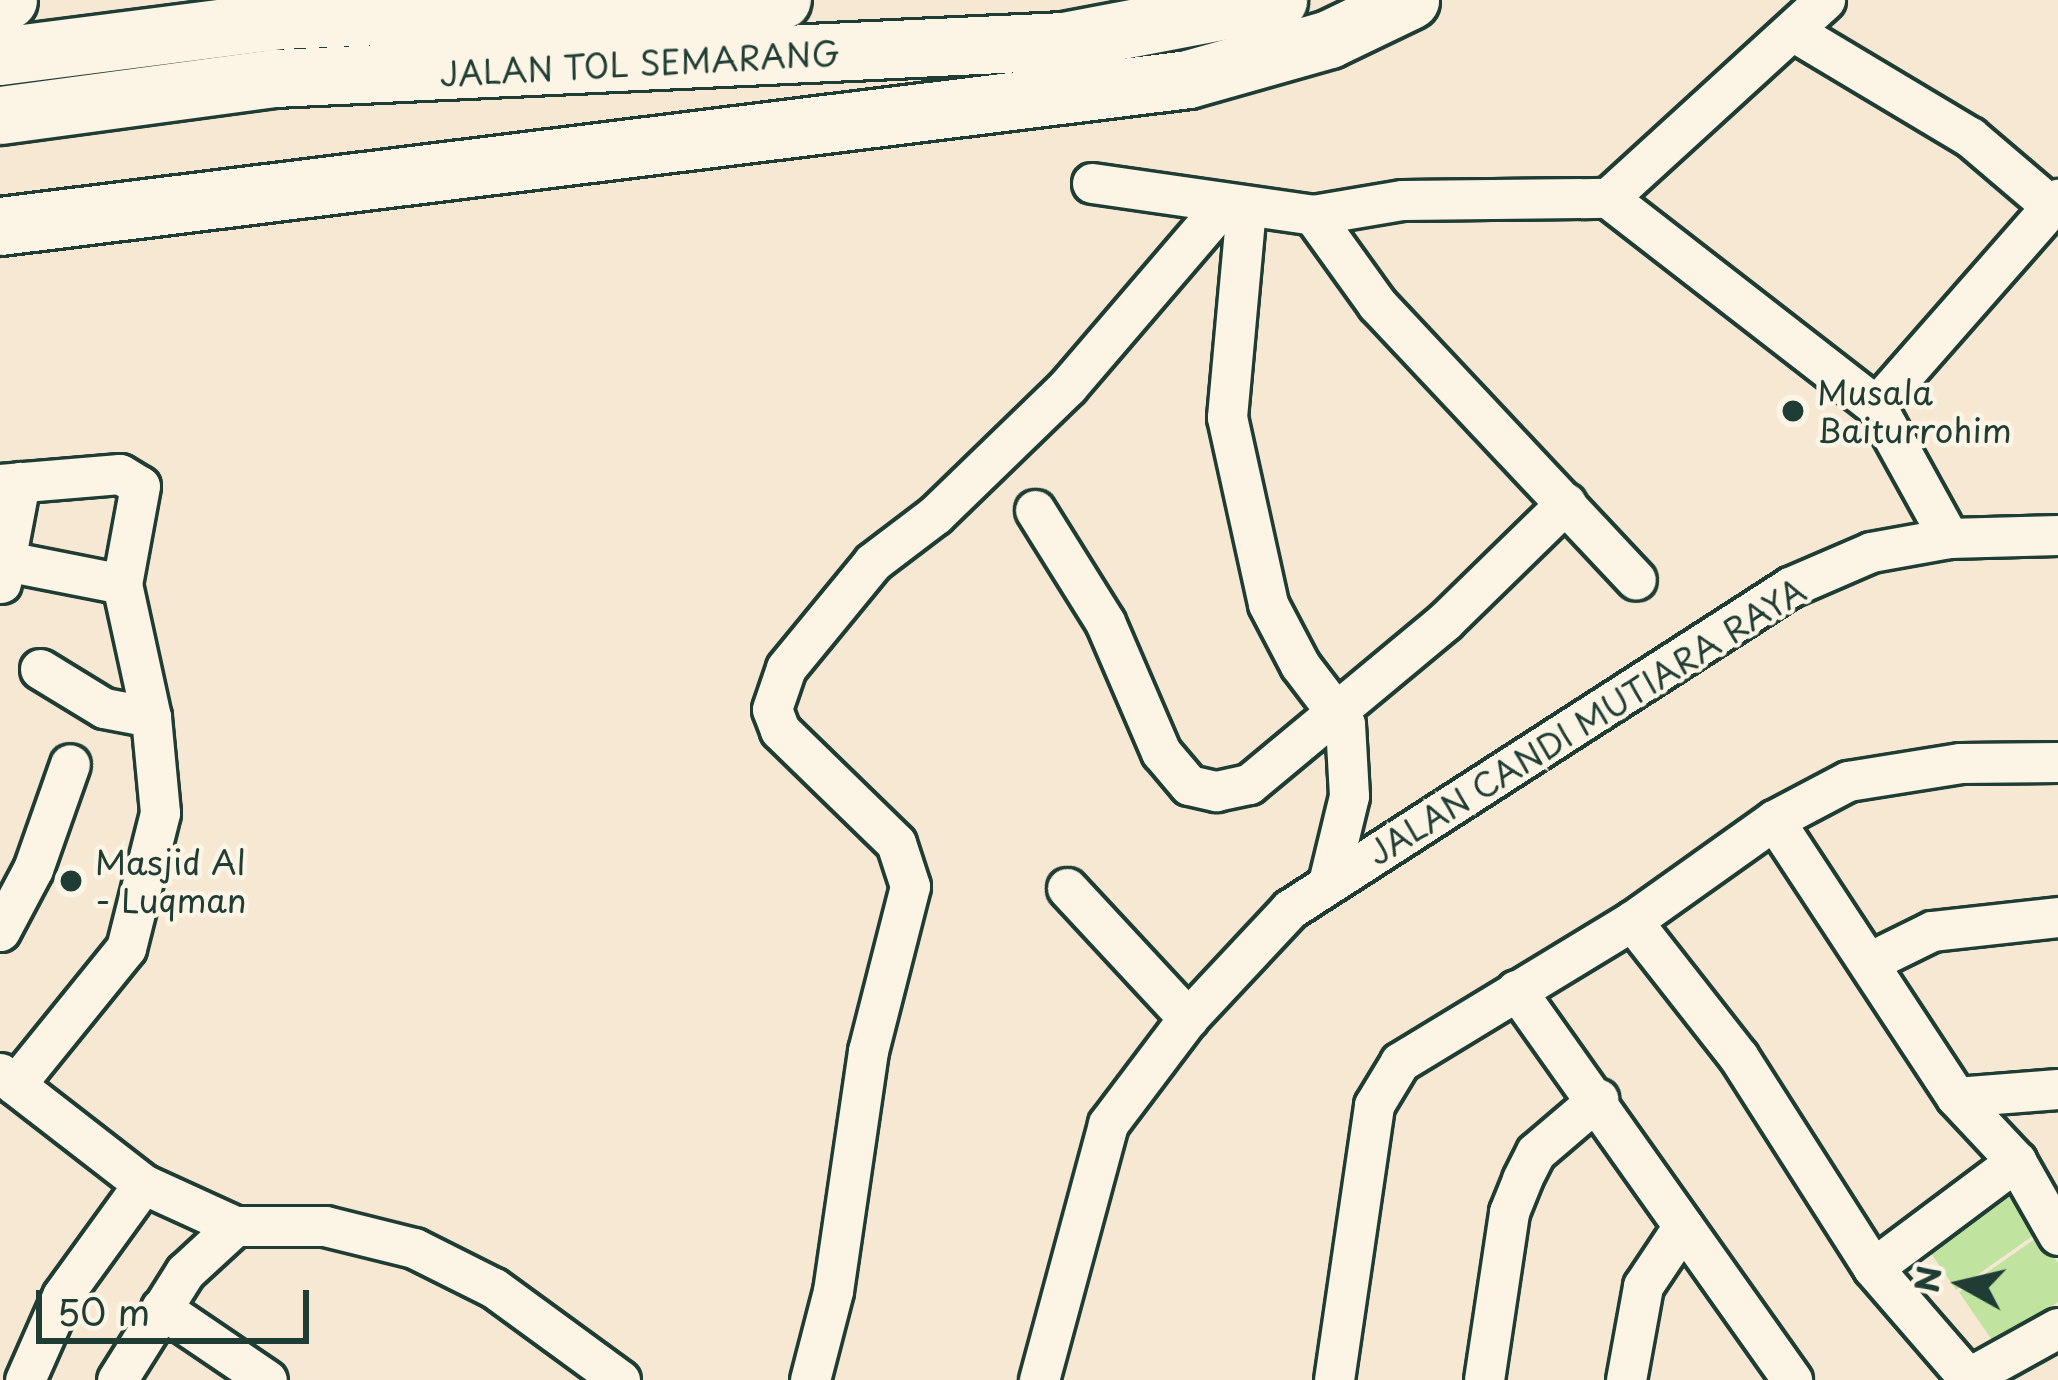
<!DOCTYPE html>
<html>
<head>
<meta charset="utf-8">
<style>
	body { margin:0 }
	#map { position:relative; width:2058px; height:1380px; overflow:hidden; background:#f6e8d3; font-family:"Playpen Sans",sans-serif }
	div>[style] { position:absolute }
	.green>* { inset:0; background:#c0e49f }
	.roads { filter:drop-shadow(3px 0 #1f3d34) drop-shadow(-3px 0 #1f3d34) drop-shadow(0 3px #1f3d34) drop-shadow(0 -3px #1f3d34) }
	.minor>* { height:39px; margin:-19.5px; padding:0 19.5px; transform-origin:19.5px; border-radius:19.5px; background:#fcf5e5 }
	.highway>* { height:57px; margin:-28.5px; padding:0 28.5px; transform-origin:28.5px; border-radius:28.5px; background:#fcf5e5 }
	.dots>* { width:33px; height:33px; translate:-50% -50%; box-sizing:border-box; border:6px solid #fcf5e5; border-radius:50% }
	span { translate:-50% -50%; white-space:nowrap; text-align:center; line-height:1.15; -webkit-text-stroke:9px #fcf5e5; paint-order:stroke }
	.street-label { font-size:33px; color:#1f3d34 }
	.poi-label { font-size:33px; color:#1f3d34 }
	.left { translate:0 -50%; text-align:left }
	.north { position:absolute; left:1902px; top:1224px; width:120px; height:120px; -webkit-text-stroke:9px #fcf5e5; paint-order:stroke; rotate:278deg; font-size:33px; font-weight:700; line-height:48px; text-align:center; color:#1f3d34 }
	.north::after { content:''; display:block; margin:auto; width:42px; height:54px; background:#1f3d34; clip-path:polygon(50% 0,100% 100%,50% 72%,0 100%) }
	.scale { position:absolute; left:36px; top:1290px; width:273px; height:54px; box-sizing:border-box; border:6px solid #1f3d34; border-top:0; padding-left:15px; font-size:36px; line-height:42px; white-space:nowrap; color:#1f3d34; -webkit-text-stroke:9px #fcf5e5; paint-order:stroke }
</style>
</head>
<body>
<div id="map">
	<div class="green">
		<i style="clip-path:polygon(2000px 1180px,2037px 1233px,1956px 1290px,1920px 1237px)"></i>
		<i style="clip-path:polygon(2039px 1236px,2058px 1263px,2058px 1302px,1996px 1346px,1959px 1292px)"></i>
	</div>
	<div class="roads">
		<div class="minor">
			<i style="left:1796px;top:33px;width:203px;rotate:30.9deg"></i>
			<i style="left:1970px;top:137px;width:106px;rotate:40.4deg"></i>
			<i style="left:1092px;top:183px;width:223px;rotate:8.2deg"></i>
			<i style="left:1313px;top:215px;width:90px;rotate:-9.6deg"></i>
			<i style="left:1402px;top:200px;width:206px;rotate:-0.6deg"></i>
			<i style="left:1608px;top:198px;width:294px;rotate:-42.4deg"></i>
			<i style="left:1608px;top:198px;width:339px;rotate:37.8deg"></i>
			<i style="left:1876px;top:406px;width:151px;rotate:61.1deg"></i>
			<i style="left:1246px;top:208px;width:210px;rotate:95.2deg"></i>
			<i style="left:1227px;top:417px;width:191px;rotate:77.6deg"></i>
			<i style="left:1268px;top:604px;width:69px;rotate:62.3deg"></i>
			<i style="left:1300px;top:665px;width:74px;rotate:52.7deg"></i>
			<i style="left:1345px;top:724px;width:72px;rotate:86.8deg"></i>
			<i style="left:1349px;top:796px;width:89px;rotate:103.6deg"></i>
			<i style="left:1313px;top:215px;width:110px;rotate:54.3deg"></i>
			<i style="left:1377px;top:304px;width:378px;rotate:46.8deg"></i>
			<i style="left:1876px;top:406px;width:276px;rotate:-48.7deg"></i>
			<i style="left:0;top:484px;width:120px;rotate:-4.8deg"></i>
			<i style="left:120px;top:474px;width:23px;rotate:31deg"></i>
			<i style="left:140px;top:486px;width:100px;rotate:100.4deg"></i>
			<i style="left:122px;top:584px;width:136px;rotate:77.7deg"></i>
			<i style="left:151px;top:717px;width:96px;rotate:84.6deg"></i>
			<i style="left:160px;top:813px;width:139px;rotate:104.1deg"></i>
			<i style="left:126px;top:948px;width:176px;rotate:129deg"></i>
			<i style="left:1035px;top:510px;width:132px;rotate:58deg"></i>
			<i style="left:1105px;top:622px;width:142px;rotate:66.7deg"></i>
			<i style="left:1161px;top:752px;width:43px;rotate:49.7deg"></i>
			<i style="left:1189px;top:785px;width:28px;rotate:13deg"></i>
			<i style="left:1216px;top:791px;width:34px;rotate:-12deg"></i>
			<i style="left:1249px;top:784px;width:255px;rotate:-39.7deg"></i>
			<i style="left:1445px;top:621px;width:169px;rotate:-44.3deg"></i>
			<i style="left:6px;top:561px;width:118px;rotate:11.2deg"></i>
			<i style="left:1px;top:583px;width:103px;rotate:-79.3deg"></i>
			<i style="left:40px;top:669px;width:75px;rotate:31.4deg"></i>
			<i style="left:104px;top:708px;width:48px;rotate:10.8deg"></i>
			<i style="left:1774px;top:820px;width:331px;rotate:56.7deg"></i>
			<i style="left:1956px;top:1097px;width:88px;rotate:46.8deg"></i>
			<i style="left:2016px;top:1161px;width:85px;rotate:60.4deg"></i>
			<i style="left:1067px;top:888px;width:178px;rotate:47.1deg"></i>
			<i style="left:1632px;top:921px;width:172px;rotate:51.9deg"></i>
			<i style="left:1738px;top:1056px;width:251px;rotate:57.5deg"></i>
			<i style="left:1873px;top:1268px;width:148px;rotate:49.1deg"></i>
			<i style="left:0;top:931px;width:70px;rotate:-62deg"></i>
			<i style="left:33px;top:869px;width:111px;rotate:-70.6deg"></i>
			<i style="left:1871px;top:961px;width:68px;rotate:-26.2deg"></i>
			<i style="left:1932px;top:931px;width:127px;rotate:-6.3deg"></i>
			<i style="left:1516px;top:990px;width:478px;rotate:54.7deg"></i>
			<i style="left:0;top:1073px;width:181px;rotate:37.8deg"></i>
			<i style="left:143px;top:1184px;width:101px;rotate:24.5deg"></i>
			<i style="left:235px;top:1226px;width:90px"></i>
			<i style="left:325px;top:1226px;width:92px;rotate:13.9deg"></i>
			<i style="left:414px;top:1248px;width:89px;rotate:26.6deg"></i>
			<i style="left:494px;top:1288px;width:156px;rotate:36.1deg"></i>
			<i style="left:1956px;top:1097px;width:102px;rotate:-4.5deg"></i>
			<i style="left:1873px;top:1268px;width:179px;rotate:-36.8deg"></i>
			<i style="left:161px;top:1308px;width:128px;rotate:34.2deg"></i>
			<i style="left:25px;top:1380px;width:92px;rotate:-66.2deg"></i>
			<i style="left:62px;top:1296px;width:138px;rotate:-54.1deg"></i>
			<i style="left:117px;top:1380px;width:128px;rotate:-57.8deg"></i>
			<i style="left:185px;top:1272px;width:68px;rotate:-42.6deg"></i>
			<i style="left:810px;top:1380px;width:92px;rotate:-75.5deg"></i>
			<i style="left:833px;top:1291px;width:243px;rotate:-81.7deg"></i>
			<i style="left:868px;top:1051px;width:170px;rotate:-75.7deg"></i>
			<i style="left:910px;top:886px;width:45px;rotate:-108deg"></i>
			<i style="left:896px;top:843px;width:162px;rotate:-135.8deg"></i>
			<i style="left:780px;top:730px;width:22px;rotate:-111deg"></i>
			<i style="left:772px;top:709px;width:43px;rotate:-71.1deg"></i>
			<i style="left:786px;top:668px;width:137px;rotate:-50.6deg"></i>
			<i style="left:873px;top:562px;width:78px;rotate:-37.2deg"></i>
			<i style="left:935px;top:515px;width:185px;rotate:-44.1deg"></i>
			<i style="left:1068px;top:386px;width:240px;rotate:-49.4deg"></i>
			<i style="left:1039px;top:1380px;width:265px;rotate:-74.9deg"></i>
			<i style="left:1108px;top:1124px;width:133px;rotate:-53deg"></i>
			<i style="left:1188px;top:1018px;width:149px;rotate:-46.9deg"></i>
			<i style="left:1290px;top:909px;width:595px;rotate:-32.78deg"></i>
			<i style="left:1790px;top:587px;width:88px;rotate:-23.4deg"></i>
			<i style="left:1871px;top:552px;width:79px;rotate:-10.2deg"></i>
			<i style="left:1949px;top:538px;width:109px;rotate:-1.6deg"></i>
			<i style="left:1334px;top:1380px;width:278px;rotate:-81.7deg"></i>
			<i style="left:1374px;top:1105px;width:50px;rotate:-58.8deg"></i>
			<i style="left:1400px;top:1062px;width:271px;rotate:-31.3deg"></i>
			<i style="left:1632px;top:921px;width:174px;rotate:-35.4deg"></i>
			<i style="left:1774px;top:820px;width:84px;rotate:-27.8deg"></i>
			<i style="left:1848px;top:781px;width:113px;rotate:-9.1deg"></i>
			<i style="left:1960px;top:763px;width:98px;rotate:-0.6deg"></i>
			<i style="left:1484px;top:1380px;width:170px;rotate:-81.5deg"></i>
			<i style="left:1509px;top:1212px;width:35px;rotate:-68deg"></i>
			<i style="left:1522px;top:1179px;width:30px;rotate:-63deg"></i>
			<i style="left:1536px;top:1152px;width:82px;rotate:-40.5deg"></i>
			<i style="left:1626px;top:1380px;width:96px;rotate:-79.7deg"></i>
			<i style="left:1643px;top:1286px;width:72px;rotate:-56.3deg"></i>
			<i style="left:1964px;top:1380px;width:107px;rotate:-29deg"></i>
		</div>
		<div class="highway">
			<i style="left:0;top:1px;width:8px;rotate:-7deg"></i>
			<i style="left:0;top:56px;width:283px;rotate:-7.3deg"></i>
			<i style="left:281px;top:20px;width:501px;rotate:-2.29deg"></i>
			<i style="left:0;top:115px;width:276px;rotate:-7.7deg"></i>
			<i style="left:274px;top:78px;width:791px;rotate:-2.68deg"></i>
			<i style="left:1064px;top:41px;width:218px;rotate:-10.8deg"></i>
			<i style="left:0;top:226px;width:1197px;rotate:-7.05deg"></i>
			<i style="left:1188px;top:79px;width:147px;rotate:-15.8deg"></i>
			<i style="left:1329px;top:39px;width:90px;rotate:-25.7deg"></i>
		</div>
	</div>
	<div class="dots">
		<i style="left:1793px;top:411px;background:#1f3d34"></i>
		<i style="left:71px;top:881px;background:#1f3d34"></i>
	</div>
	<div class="street-label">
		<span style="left:640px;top:63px;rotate:-3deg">JALAN TOL SEMARANG</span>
		<span style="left:1586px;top:721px;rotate:-32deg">JALAN CANDI MUTIARA RAYA</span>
	</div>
	<div class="poi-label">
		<span class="left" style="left:1817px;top:411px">Musala<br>Baiturrohim</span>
		<span class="left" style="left:95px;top:881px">Masjid Al<br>- Luqman</span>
	</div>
	<div class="north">N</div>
	<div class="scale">50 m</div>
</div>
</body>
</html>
